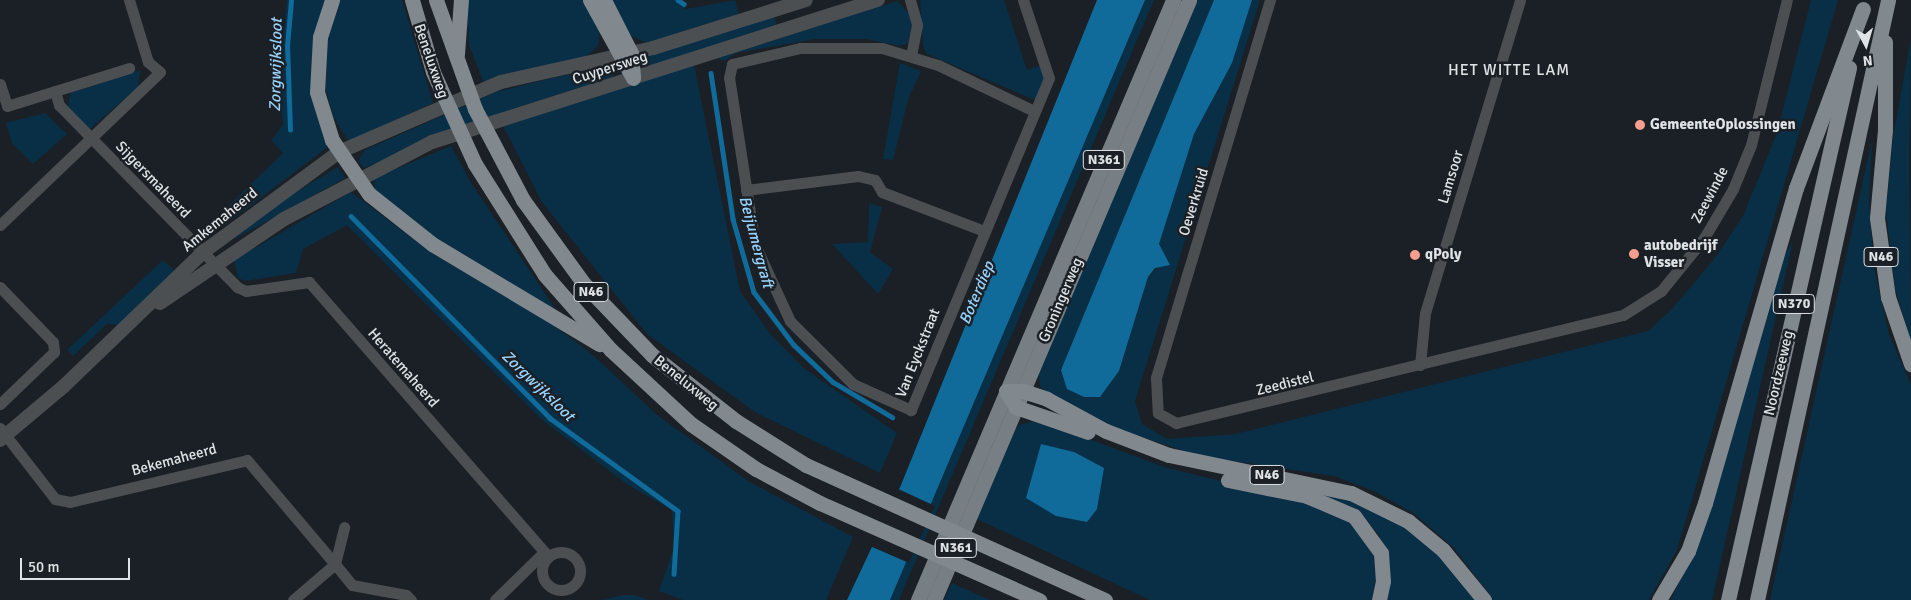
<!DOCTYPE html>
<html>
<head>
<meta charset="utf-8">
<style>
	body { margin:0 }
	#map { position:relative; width:1911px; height:600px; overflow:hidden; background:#1a2025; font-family:Signika,sans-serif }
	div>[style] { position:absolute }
	.green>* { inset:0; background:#092f46 }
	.water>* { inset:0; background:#106a9a }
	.pier>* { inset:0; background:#1a2025 }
	.stream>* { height:4.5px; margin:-2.25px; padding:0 2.25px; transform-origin:2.25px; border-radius:2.25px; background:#106a9a }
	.minor>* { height:11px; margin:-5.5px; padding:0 5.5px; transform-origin:5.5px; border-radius:5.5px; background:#4c4f52 }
	.minor>.ring { margin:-5.5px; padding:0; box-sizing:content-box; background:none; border:11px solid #4c4f52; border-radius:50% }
	.tertiary>* { height:14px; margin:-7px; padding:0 7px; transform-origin:7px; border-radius:7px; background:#4c4f52 }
	.primary>* { height:15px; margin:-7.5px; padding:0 7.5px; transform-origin:7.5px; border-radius:7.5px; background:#787f84 }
	.trunk>* { height:15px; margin:-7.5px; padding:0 7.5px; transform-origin:7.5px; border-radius:7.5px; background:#81888e }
	.dots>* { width:14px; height:14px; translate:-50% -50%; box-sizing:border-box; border:2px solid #1a2025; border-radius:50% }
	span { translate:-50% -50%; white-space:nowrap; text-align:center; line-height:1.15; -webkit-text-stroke:5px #1a2025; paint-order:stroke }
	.shield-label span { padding:1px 4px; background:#1a2025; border:1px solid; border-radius:4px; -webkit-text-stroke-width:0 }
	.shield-label { font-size:14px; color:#dfe3e6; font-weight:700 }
	.street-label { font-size:15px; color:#dfe3e6 }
	.poi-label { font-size:15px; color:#dfe3e6; font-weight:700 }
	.left { translate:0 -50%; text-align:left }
	.water-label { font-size:16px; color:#99d3fd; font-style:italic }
	.neighbourhood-label { font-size:16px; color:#dfe3e6; letter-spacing:1px }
	.north { position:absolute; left:1841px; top:20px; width:50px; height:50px; -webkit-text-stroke:4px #1a2025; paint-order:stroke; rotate:174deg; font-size:14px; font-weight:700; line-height:20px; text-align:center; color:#dfe3e6 }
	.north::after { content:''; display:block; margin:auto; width:18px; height:22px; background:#dfe3e6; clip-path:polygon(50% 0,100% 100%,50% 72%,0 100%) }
	.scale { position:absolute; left:20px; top:558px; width:110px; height:22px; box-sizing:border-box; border:2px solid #dfe3e6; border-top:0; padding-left:6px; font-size:15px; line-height:18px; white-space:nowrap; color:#dfe3e6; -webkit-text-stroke:4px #1a2025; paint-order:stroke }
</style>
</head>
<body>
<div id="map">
	<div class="green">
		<i style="clip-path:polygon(287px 0,328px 0,316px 43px,329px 146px,221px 228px,205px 239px,197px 236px,283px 153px,271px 140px,283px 125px,279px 84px)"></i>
		<i style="clip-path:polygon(340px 0,402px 0,433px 103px,349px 142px,333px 116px,322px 76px,328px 28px)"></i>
		<i style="clip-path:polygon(467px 0,584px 0,600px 30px,598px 46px,585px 57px,484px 83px,469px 45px)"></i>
		<i style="clip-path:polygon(610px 0,676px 0,686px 9px,735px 0,739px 15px,649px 44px,630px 35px)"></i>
		<i style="clip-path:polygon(920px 0,1004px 0,1027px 70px,1042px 65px,1046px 78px,1035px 100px,927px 54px,923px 46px)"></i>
		<i style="clip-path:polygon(1145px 0,1154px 0,899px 600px,890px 600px)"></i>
		<i style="clip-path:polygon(1195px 0,1214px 0,1061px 370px,1100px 397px,1119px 371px,1148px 278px,1164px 260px,1159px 244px,1194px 134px,1232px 63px,1252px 0,1260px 0,1135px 401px,1142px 424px,1167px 439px,1236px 434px,1648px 331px,1671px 310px,1715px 258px,1743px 216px,1777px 133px,1811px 0,1838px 0,1677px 550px,1649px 600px,1494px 600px,1454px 548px,1416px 515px,1376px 492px,1334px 476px,1200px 456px,1114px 428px,1050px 396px,1040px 386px,1038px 369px)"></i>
		<i style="clip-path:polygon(897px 1px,909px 13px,913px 33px,909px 43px,899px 46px,866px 39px,815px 39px,736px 53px,725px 61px,717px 58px)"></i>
		<i style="clip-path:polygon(774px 16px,777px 26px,651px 66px,643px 63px,645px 55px)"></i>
		<i style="clip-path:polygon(1911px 38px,1909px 160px,1911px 341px,1895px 289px,1886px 211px,1893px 138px)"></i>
		<i style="clip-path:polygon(615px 63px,617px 70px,608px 81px,512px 109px,364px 168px,358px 161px,365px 150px,496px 92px)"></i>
		<i style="clip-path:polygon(900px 63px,921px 71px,908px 100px,893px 160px,883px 159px)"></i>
		<i style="clip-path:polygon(694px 65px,740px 291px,771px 335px,806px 370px,897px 433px,880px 473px,755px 412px,647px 334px,542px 202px,502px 124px)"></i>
		<i style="clip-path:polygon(140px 70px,138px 87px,90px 129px,68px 108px,70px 93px)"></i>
		<i style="clip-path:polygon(45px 113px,67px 134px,33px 164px,12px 143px,6px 123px)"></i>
		<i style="clip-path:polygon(1872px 140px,1869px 201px,1874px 268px,1889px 335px,1911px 385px,1911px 600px,1770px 600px)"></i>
		<i style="clip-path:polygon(451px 146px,471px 183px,560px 316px,451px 251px,375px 191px,374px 178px)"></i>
		<i style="clip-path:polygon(338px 167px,345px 178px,233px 240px,277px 203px)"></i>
		<i style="clip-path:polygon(351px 192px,434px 255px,539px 314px,594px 356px,657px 415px,748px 481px,853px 537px,826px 600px,683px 600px,659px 591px,674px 548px,672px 510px,628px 485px,541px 419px,347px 225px,303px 249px,296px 273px,245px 281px,238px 278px,234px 260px)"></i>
		<i style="clip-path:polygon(869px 203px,882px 207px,870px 252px,893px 269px,878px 294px,832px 244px,868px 242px)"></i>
		<i style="clip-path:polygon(1793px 241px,1712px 600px,1671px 600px,1706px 523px,1784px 257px)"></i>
		<i style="clip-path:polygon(163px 260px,174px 270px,118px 325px,107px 324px,73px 356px,67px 350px)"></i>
		<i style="clip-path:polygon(1038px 420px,1164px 467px,1327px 507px,1356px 526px,1372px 548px,1378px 570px,1371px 600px,1150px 600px,977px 519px,1011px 437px,1019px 425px)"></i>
		<i style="clip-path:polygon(1304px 486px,1349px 498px,1388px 516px,1431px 546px,1476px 600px,1386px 600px,1389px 566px,1379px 535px,1358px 511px)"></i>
		<i style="clip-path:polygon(952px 583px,990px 600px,944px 600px)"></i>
		<i style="clip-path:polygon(622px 595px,635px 595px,649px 600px,603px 600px)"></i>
	</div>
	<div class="water">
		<i style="clip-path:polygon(1097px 0,1145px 0,890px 600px,847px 600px,901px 485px)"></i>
		<i style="clip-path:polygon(1214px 0,1252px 0,1232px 63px,1194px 134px,1159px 244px,1170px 265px,1155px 268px,1148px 277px,1119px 371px,1100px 397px,1084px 397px,1067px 389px,1061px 370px)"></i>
		<i style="clip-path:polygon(1041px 444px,1074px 452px,1104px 468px,1097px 509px,1087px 522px,1056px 516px,1026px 498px)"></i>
	</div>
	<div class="pier">
		<i style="clip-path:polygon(896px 488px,935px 506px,909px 563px,870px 546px)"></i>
	</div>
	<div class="stream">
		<i style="left:678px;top:0;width:7px;rotate:34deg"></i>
		<i style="left:711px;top:73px;width:148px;rotate:81.4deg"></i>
		<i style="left:733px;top:219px;width:76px;rotate:74deg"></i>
		<i style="left:754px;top:292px;width:66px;rotate:53deg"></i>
		<i style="left:794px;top:345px;width:54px;rotate:43.5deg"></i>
		<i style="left:833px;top:382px;width:69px;rotate:30.7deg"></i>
		<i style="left:290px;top:130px;width:84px;rotate:-92deg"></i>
		<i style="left:287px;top:46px;width:46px;rotate:-85deg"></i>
		<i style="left:351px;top:216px;width:284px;rotate:45.4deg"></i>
		<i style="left:550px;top:418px;width:158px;rotate:36deg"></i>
		<i style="left:678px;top:511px;width:63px;rotate:93.6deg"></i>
	</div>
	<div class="minor">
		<i style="left:910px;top:0;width:26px;rotate:74deg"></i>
		<i style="left:917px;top:25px;width:31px;rotate:101deg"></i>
		<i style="left:1023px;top:0;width:82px;rotate:71.6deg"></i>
		<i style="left:1049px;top:78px;width:360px;rotate:112.6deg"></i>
		<i style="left:911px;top:410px;width:64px;rotate:-155.9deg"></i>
		<i style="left:853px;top:384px;width:89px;rotate:-135deg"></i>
		<i style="left:790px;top:321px;width:84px;rotate:-114.7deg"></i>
		<i style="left:755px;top:245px;width:169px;rotate:-98.8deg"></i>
		<i style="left:729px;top:78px;width:14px;rotate:-78deg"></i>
		<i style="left:732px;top:64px;width:70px;rotate:-13.2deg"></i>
		<i style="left:800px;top:48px;width:82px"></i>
		<i style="left:882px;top:48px;width:59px;rotate:16.9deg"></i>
		<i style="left:938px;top:65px;width:106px;rotate:25.6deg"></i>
		<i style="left:1270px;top:0;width:395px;rotate:106.8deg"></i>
		<i style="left:1156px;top:378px;width:35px;rotate:87deg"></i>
		<i style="left:1158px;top:413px;width:21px;rotate:29deg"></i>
		<i style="left:1176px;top:423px;width:460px;rotate:-13.6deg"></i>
		<i style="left:1623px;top:315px;width:45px;rotate:-32.3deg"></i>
		<i style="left:1661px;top:291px;width:68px;rotate:-50.9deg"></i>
		<i style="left:1704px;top:238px;width:57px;rotate:-59.4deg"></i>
		<i style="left:1733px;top:189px;width:48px;rotate:-67.8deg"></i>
		<i style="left:1751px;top:145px;width:149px;rotate:-76.1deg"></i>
		<i style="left:0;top:84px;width:23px;rotate:72deg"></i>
		<i style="left:7px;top:106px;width:128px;rotate:-17.3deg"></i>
		<i style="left:55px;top:91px;width:15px;rotate:74deg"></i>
		<i style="left:59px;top:105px;width:255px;rotate:45.6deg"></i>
		<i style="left:237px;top:287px;width:10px;rotate:24deg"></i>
		<i style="left:246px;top:291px;width:64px;rotate:-8.1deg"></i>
		<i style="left:309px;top:282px;width:364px;rotate:48.9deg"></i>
		<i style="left:746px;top:190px;width:113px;rotate:-7.1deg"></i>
		<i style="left:858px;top:176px;width:17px;rotate:13deg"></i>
		<i style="left:875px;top:180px;width:14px;rotate:60deg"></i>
		<i style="left:882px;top:192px;width:109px;rotate:20.9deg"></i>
		<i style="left:0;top:225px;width:221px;rotate:-43.7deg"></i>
		<i style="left:160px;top:72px;width:16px;rotate:-140deg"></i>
		<i style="left:148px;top:62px;width:65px;rotate:-107deg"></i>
		<i style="left:0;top:287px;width:76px;rotate:46.1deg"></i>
		<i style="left:53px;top:342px;width:10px;rotate:84deg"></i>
		<i style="left:54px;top:352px;width:75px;rotate:136.1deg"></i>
		<i style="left:1420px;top:365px;width:52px;rotate:-84.5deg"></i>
		<i style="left:1425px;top:313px;width:327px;rotate:-73.1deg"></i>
		<i style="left:0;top:428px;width:90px;rotate:52.2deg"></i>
		<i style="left:55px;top:499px;width:15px;rotate:11deg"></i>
		<i style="left:70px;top:502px;width:182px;rotate:-13.3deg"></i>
		<i style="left:247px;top:460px;width:136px;rotate:49.8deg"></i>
		<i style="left:335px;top:564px;width:38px;rotate:-76deg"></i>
		<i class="ring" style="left:542px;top:552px;width:27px;height:27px"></i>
		<i style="left:293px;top:600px;width:55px;rotate:-40.6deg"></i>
		<i style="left:335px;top:564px;width:27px;rotate:51deg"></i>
		<i style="left:352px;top:585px;width:55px;rotate:10.5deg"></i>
		<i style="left:406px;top:595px;width:7px;rotate:45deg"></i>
		<i style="left:495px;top:600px;width:69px;rotate:-44.4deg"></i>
	</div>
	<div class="tertiary">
		<i style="left:160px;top:303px;width:150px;rotate:-34.1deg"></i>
		<i style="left:284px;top:219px;width:167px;rotate:-27.5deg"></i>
		<i style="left:432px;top:142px;width:468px;rotate:-17.7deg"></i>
		<i style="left:0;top:440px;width:84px;rotate:-40.2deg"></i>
		<i style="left:64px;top:386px;width:192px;rotate:-43.9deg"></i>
		<i style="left:202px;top:253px;width:170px;rotate:-36.4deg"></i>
		<i style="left:339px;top:152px;width:176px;rotate:-23.4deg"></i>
		<i style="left:501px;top:82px;width:156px;rotate:-12.6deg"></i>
		<i style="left:653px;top:48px;width:160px;rotate:-17.4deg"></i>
	</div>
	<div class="primary">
		<i style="left:918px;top:600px;width:652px;rotate:-66.97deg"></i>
		<i style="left:934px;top:600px;width:652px;rotate:-66.97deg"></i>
	</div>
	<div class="trunk">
		<i style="left:332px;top:0;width:39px;rotate:108deg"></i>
		<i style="left:320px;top:37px;width:55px;rotate:93.1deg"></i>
		<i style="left:317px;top:92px;width:50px;rotate:72.6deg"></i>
		<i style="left:332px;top:140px;width:65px;rotate:55.6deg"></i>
		<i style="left:369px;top:194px;width:80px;rotate:38.4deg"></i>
		<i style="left:432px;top:244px;width:195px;rotate:30.9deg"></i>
		<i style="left:412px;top:0;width:75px;rotate:73.7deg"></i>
		<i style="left:433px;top:72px;width:101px;rotate:65.5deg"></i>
		<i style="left:475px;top:164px;width:131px;rotate:57.8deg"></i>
		<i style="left:545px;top:275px;width:100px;rotate:48.7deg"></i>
		<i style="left:611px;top:350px;width:109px;rotate:42.8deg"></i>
		<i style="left:691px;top:424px;width:79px;rotate:34.7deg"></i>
		<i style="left:756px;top:469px;width:72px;rotate:28deg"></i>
		<i style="left:820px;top:503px;width:240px;rotate:23.9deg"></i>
		<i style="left:436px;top:0;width:116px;rotate:70.3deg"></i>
		<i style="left:475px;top:109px;width:103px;rotate:62.2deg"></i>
		<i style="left:523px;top:200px;width:104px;rotate:54deg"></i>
		<i style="left:584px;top:284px;width:98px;rotate:46.2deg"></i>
		<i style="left:652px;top:355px;width:107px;rotate:38.2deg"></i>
		<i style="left:736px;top:421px;width:83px;rotate:32.2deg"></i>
		<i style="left:806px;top:465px;width:328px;rotate:24.3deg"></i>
		<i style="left:590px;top:0;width:89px;rotate:61.1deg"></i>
		<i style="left:604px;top:0;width:59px;rotate:63deg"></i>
		<i style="left:631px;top:53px;width:24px;rotate:85deg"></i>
		<i style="left:1885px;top:42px;width:88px;rotate:90deg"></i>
		<i style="left:1885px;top:130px;width:88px;rotate:95.2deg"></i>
		<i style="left:1877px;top:218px;width:80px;rotate:82.1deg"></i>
		<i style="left:1888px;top:297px;width:71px;rotate:71.1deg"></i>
		<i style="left:457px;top:54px;width:54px;rotate:-85.8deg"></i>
		<i style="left:1006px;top:391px;width:17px"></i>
		<i style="left:1023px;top:391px;width:25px;rotate:18deg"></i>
		<i style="left:1047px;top:399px;width:67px;rotate:28.5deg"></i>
		<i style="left:1106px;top:431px;width:67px;rotate:20.9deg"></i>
		<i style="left:1169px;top:455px;width:186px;rotate:11.8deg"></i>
		<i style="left:1351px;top:493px;width:64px;rotate:26.2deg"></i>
		<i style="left:1408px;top:521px;width:45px;rotate:39.6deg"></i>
		<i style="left:1443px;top:550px;width:65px;rotate:50.6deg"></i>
		<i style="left:1006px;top:391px;width:19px;rotate:58deg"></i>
		<i style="left:1016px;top:407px;width:76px;rotate:19.1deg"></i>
		<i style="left:1228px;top:480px;width:81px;rotate:11.4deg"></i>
		<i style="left:1307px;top:496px;width:51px;rotate:23.1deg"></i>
		<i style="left:1354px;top:516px;width:46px;rotate:53.9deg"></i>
		<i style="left:1381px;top:553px;width:28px;rotate:86deg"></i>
		<i style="left:1383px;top:581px;width:19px;rotate:102deg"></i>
		<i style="left:1659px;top:600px;width:57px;rotate:-59.4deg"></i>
		<i style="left:1688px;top:551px;width:51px;rotate:-70.5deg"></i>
		<i style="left:1705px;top:503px;width:328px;rotate:-73.9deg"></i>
		<i style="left:1796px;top:188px;width:191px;rotate:-69.5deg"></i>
		<i style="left:1728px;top:600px;width:546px;rotate:-77.19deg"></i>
		<i style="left:1757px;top:600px;width:614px;rotate:-77.68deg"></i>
	</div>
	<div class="dots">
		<i style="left:1640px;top:125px;background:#f59d8e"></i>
		<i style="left:1634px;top:254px;background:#f59d8e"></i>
		<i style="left:1415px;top:255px;background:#f59d8e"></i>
	</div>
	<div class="shield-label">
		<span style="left:1104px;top:160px">N361</span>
		<span style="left:1881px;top:257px">N46</span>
		<span style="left:591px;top:292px">N46</span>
		<span style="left:1794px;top:304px">N370</span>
		<span style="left:1267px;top:475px">N46</span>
		<span style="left:956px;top:548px">N361</span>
	</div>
	<div class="street-label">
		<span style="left:431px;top:61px;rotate:71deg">Beneluxweg</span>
		<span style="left:610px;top:68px;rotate:-18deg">Cuypersweg</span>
		<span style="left:1451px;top:177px;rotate:-73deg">Lamsoor</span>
		<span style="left:153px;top:180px;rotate:46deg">Sijgersmaheerd</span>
		<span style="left:1710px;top:195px;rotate:-62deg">Zeewinde</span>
		<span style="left:1194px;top:202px;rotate:-73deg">Oeverkruid</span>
		<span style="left:220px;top:220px;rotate:-39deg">Amkemaheerd</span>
		<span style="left:1061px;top:300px;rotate:-67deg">Groningerweg</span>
		<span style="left:918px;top:353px;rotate:-68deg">Van Eyckstraat</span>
		<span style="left:403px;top:368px;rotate:49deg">Heratemaheerd</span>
		<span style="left:1779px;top:373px;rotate:-77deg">Noordzeeweg</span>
		<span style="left:686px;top:383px;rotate:39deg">Beneluxweg</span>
		<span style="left:1285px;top:384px;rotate:-14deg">Zeedistel</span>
		<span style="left:174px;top:460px;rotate:-15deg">Bekemaheerd</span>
	</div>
	<div class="poi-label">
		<span class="left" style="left:1650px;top:125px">GemeenteOplossingen</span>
		<span class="left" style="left:1644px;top:254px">autobedrijf<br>Visser</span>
		<span class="left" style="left:1425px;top:255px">qPoly</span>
	</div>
	<div class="water-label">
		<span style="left:276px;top:65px;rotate:-89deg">Zorgwijksloot</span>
		<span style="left:756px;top:242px;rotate:75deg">Beijumergraft</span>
		<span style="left:977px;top:293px;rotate:-67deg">Boterdiep</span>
		<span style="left:538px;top:386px;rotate:44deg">Zorgwijksloot</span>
	</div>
	<div class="neighbourhood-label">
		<span style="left:1509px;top:70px">HET WITTE LAM</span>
	</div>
	<div class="north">N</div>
	<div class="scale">50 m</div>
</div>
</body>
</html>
